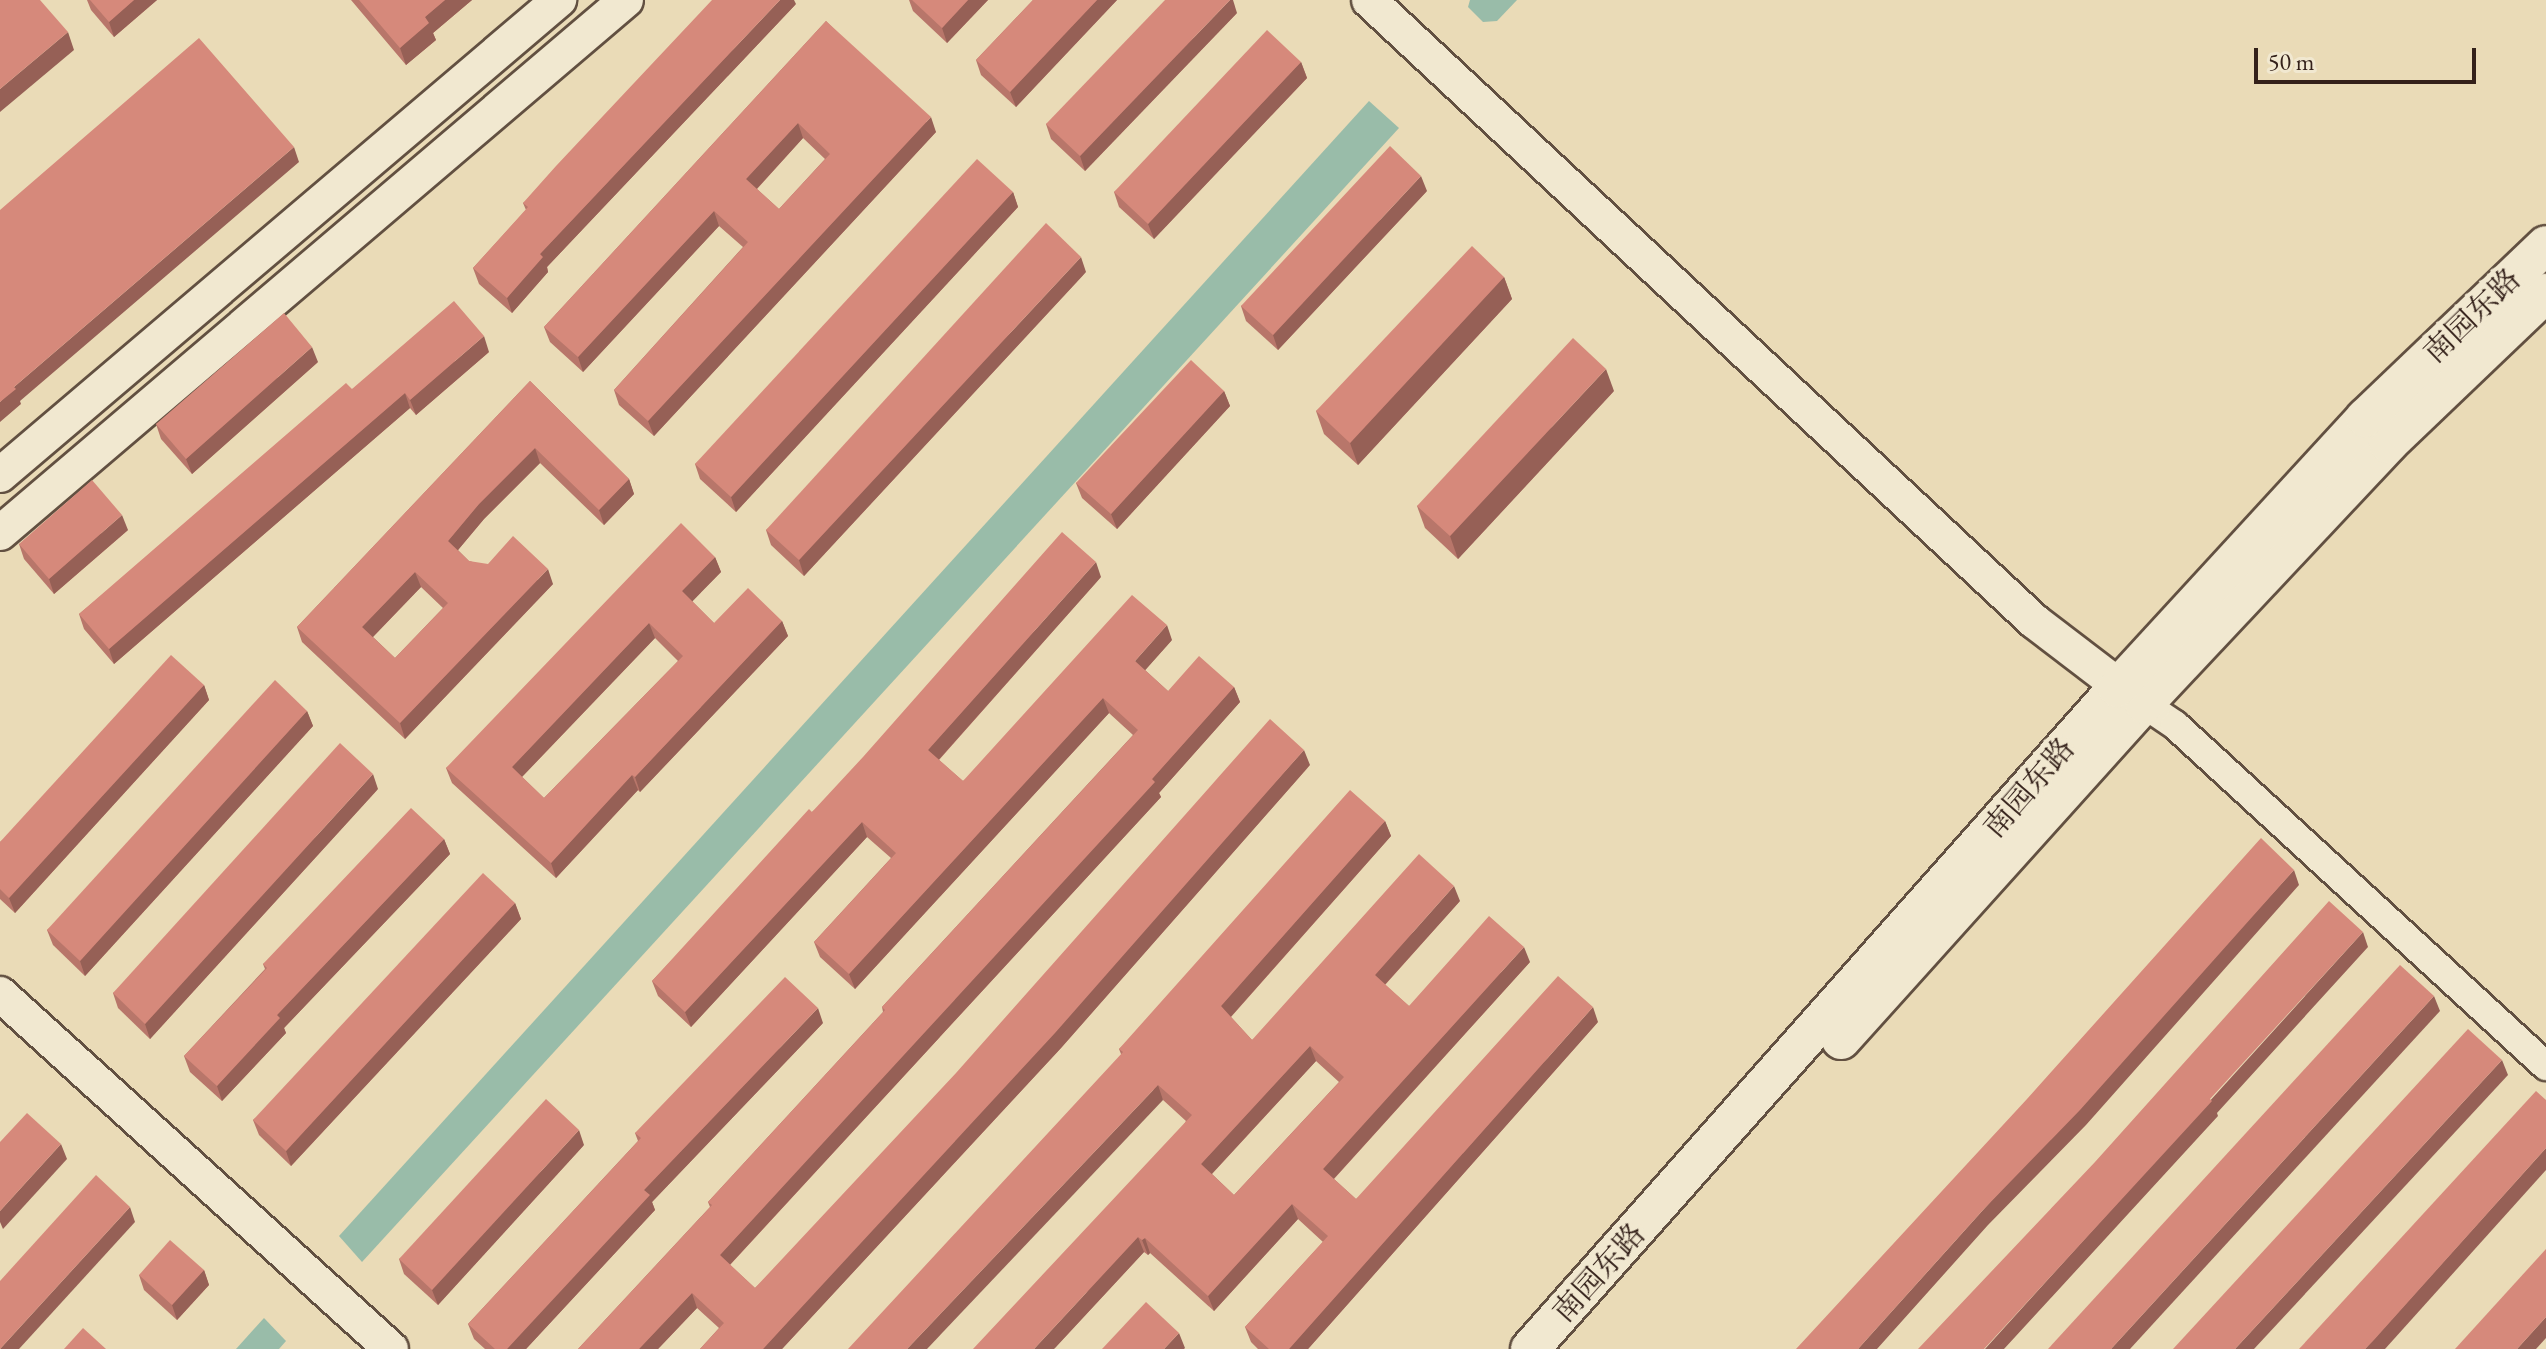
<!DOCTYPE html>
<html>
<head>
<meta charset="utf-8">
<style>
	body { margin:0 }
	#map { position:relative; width:2546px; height:1349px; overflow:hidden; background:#eadbb7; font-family:"EB Garamond","Noto Serif SC",serif }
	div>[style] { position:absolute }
	.water>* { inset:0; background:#99bca9 }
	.roads { filter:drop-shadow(2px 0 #625041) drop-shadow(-2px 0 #625041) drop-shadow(0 2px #625041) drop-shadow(0 -2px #625041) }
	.minor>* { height:28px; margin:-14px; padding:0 14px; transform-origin:14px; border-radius:14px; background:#f1e8d0 }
	.tertiary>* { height:34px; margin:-17px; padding:0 17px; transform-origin:17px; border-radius:17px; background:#f1e8d0 }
	.secondary>* { height:38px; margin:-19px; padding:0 19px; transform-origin:19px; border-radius:19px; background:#f1e8d0 }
	.wall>* { inset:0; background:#b8766a }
	.shaded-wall>* { inset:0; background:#966056 }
	.building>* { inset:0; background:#d6897b }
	span { translate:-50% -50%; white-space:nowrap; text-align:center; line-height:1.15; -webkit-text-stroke:8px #f1e8d0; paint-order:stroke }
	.street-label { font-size:30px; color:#34211a }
	.scale { position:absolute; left:2254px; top:48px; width:222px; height:36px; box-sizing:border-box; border:4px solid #34211a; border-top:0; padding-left:10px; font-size:24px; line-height:28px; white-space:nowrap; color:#34211a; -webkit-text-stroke:6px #f1e8d0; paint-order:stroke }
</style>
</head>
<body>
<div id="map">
	<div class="water">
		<i style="clip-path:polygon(1470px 0,1517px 0,1497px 21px,1483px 22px,1468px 7px)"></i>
		<i style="clip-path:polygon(1369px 101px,1399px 128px,362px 1262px,339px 1236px)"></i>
		<i style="clip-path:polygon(264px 1318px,286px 1341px,279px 1349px,236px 1349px)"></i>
	</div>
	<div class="roads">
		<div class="minor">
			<i style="left:2144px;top:704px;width:37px;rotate:34deg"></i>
			<i style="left:2175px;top:725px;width:504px;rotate:42.59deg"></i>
		</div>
		<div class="tertiary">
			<i style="left:1369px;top:0;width:910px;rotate:43.04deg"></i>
			<i style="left:2034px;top:621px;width:133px;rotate:37.4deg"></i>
			<i style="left:0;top:475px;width:734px;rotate:-40.36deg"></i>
			<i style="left:0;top:533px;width:822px;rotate:-40.41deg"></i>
			<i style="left:0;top:994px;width:528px;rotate:42.24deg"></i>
		</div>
		<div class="secondary">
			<i style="left:1841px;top:1040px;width:452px;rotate:-48deg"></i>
			<i style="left:2144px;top:704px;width:357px;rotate:-46.8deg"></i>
			<i style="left:2388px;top:444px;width:219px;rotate:-43.7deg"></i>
			<i style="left:1530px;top:1349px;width:884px;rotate:-48.39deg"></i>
			<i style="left:2117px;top:688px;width:367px;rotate:-47.4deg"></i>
			<i style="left:2365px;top:418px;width:250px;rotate:-43.7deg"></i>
		</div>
	</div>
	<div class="wall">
		<i style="clip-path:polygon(87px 0,157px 0,114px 37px,91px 10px)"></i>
		<i style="clip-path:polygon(351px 0,472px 0,433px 33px,436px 40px,406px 65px)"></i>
		<i style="clip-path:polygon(909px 0,988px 0,947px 43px,913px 11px)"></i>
		<i style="clip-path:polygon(1033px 0,1117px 0,1016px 107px,981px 75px,976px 60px)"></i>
		<i style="clip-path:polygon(796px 4px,547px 267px,548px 272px,512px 313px,479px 284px,473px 268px,526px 210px,523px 203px)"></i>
		<i style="clip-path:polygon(1237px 13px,1085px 171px,1051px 139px,1046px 124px)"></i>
		<i style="clip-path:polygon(evenodd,826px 21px,936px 132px,654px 436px,619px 405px,614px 390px,743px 247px,719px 226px,583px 372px,550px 342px,544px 327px,826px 21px,803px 138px,825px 159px,779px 209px,757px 189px,803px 138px)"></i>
		<i style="clip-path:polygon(1301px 62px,1307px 78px,1154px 239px,1119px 207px,1114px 192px)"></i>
		<i style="clip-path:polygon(1427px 191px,1278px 350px,1246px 321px,1241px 306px)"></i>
		<i style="clip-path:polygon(1013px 192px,1018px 207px,736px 512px,700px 479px,695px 464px)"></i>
		<i style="clip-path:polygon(1086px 272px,804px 576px,771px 545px,766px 530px)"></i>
		<i style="clip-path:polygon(1504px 277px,1512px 299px,1358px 465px,1324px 434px,1316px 411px)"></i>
		<i style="clip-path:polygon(489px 352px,416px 415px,410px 408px,114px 664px,84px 629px,79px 614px,352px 389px)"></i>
		<i style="clip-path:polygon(318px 362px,192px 474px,161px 439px,156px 424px)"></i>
		<i style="clip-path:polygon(evenodd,530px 381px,629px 479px,634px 494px,604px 525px,540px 463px,484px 519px,458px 550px,469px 561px,553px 584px,405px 739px,302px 642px,297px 627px,530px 381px,421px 587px,443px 608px,395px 658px,373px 637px,421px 587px)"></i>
		<i style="clip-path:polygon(1224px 391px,1230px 406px,1117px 529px,1082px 498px,1076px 483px)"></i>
		<i style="clip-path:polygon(1614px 391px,1458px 559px,1425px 528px,1417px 506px)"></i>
		<i style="clip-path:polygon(128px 530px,54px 594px,24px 559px,19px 544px)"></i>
		<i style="clip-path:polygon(evenodd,715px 557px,721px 572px,692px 601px,714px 623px,782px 621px,788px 636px,640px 792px,638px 790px,556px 878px,452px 783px,446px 768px,715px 557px,655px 638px,678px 661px,544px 798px,522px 777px,655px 638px)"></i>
		<i style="clip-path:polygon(1101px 577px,939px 760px,963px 781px,1172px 640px,1145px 670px,1168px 691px,1234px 687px,1240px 702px,1159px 793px,1161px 797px,730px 1265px,755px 1288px,1310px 765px,1061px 1048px,782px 1349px,700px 1349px,719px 1328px,697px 1308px,658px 1349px,578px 1349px,710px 1207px,708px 1202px,883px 1012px,882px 1007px,1133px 735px,1109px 713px,855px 989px,820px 957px,814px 942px,891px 858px,867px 837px,691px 1027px,658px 996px,652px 981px,812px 812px)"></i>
		<i style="clip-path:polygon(204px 685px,209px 700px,15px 913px,0 899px,0 842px)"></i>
		<i style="clip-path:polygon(307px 711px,313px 726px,85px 976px,53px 945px,47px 930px)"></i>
		<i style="clip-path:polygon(378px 789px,150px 1039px,118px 1008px,113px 993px)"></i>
		<i style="clip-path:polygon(evenodd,1385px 821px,1391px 836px,1231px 1017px,1252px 1040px,1460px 901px,1385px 985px,1409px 1006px,1530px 962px,1334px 1179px,1356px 1199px,1598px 1022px,1308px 1349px,1258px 1349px,1251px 1342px,1245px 1327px,1323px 1242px,1298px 1219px,1214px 1311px,1150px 1253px,1148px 1255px,1144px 1252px,1054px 1349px,1186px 1121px,1163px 1100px,1121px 1054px,1119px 1049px,1385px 821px,1316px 1061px,1339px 1082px,1234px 1195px,1212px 1174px,1316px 1061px)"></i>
		<i style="clip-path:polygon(444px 839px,450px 854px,284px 1028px,286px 1033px,222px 1101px,190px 1072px,184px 1056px,265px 969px,263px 964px)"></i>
		<i style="clip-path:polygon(515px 903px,521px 919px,291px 1166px,259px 1135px,253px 1120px)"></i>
		<i style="clip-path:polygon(823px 1023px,652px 1202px,655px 1210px,526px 1349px,485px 1349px,474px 1339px,468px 1324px,638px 1141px,635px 1133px)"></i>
		<i style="clip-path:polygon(584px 1145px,438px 1305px,404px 1274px,399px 1259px)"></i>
		<i style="clip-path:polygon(204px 1270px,209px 1285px,177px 1320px,144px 1290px,139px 1275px)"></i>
	</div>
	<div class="shaded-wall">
		<i style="clip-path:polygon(134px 0,157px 0,114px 37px,109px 22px)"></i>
		<i style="clip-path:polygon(445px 0,472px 0,433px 33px,436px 40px,406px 65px,400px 48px,425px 17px)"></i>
		<i style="clip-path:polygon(780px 0,794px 0,796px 4px,547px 267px,548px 272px,512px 313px,507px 298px,540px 254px)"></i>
		<i style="clip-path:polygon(968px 0,988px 0,947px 43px,942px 28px)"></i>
		<i style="clip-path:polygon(1097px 0,1117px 0,1016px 107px,1010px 92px)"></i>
		<i style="clip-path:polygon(1230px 0,1233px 0,1237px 13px,1085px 171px,1080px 156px)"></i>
		<i style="clip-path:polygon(68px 32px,74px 50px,0 112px,0 89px)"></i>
		<i style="clip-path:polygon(1301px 62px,1307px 78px,1154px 239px,1148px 224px)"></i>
		<i style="clip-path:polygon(931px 117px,936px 132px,654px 436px,648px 421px)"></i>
		<i style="clip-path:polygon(798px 123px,803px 138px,752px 194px,746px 179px)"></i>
		<i style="clip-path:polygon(294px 147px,299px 162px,20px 401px,21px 404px,0 422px,0 402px,14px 387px)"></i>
		<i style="clip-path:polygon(1421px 176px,1427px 191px,1278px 350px,1273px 335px)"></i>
		<i style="clip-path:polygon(1013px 192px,1018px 207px,736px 512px,731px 497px)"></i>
		<i style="clip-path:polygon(714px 211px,719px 226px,583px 372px,578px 357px)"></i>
		<i style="clip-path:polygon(1081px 257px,1086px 272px,804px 576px,799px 560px)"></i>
		<i style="clip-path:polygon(1504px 277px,1512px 299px,1358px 465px,1350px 443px)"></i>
		<i style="clip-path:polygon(484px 336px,489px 352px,416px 415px,410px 400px)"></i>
		<i style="clip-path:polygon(312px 347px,318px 362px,192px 474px,186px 459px)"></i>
		<i style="clip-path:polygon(1606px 369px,1614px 391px,1458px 559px,1450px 536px)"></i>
		<i style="clip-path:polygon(1224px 391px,1230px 406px,1117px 529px,1111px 514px)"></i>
		<i style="clip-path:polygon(405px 393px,410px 408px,114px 664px,109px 649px)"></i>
		<i style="clip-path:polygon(535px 448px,540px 463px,484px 519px,453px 556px,448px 541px,479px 504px)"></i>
		<i style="clip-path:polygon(629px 479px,634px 494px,604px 525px,599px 510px)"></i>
		<i style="clip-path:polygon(122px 515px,128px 530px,54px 594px,49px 579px)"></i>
		<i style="clip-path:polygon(715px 557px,721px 572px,687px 607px,682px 591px)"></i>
		<i style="clip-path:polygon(1096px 562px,1101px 577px,934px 765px,928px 750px)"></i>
		<i style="clip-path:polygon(548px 569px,553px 584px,405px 739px,400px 723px)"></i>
		<i style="clip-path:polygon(415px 572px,421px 587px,368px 642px,362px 627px)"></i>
		<i style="clip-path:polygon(782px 621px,788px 636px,640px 792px,635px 777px)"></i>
		<i style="clip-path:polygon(649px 623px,655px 638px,517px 782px,512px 767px)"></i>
		<i style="clip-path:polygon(1167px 625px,1172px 640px,1140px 676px,1135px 661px)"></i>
		<i style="clip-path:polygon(204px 685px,209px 700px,15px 913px,9px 898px)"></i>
		<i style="clip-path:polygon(1234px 687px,1240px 702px,1159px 793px,1161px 797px,725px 1270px,720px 1255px,1152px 779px)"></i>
		<i style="clip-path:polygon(1103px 698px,1109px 713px,855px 989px,849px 974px)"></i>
		<i style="clip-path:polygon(307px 711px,313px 726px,85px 976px,80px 961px)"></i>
		<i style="clip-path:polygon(1304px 750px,1310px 765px,1061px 1048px,782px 1349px,763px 1349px)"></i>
		<i style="clip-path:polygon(373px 774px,378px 789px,150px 1039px,145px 1024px)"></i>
		<i style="clip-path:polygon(632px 775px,638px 790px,556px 878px,551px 863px)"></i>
		<i style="clip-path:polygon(1385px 821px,1391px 836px,1227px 1021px,1221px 1006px)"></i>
		<i style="clip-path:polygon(862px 822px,867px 837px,691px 1027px,685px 1012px)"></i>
		<i style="clip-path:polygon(444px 839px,450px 854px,284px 1028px,286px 1033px,222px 1101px,217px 1086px,277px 1015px)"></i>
		<i style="clip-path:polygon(2294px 870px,2299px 885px,2086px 1125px,1988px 1225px,1877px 1349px,1858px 1349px,1983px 1210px)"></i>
		<i style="clip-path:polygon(1454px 886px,1460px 901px,1380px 990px,1375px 975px)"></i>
		<i style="clip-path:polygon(515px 903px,521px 919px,291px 1166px,286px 1151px)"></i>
		<i style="clip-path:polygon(2363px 932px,2368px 947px,2217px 1113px,2218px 1116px,2004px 1349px,1985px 1349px)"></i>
		<i style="clip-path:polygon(1524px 947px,1530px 962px,1329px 1184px,1323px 1169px)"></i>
		<i style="clip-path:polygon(2434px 996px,2440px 1011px,2130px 1349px,2111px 1349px)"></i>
		<i style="clip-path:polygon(1593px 1007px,1598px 1022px,1308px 1349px,1289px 1349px)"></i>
		<i style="clip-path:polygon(818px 1008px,823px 1023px,652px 1202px,655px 1210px,526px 1349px,507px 1349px,644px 1190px)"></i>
		<i style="clip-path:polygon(1310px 1046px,1316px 1061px,1207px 1179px,1201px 1164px)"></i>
		<i style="clip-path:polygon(2502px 1060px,2508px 1075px,2254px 1349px,2235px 1349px)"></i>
		<i style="clip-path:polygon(1158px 1085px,1163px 1100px,927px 1349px,907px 1349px)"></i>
		<i style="clip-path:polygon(579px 1130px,584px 1145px,438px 1305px,432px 1290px)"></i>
		<i style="clip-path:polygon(61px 1144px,67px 1159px,3px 1229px,0 1222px,0 1211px)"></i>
		<i style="clip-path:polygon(2546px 1148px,2546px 1170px,2385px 1349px,2365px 1349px)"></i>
		<i style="clip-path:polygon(1292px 1204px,1298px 1219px,1214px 1311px,1208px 1296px)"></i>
		<i style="clip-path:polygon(130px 1207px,135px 1222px,19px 1349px,0 1349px)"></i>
		<i style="clip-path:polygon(1138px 1237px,1144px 1252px,1054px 1349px,1034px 1349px)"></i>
		<i style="clip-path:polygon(1145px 1238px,1150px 1253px,1148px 1255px,1142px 1240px)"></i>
		<i style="clip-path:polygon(204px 1270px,209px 1285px,177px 1320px,172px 1305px)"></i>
		<i style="clip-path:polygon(692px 1293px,697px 1308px,658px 1349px,639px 1349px)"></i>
		<i style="clip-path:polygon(2546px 1317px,2546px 1338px,2536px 1349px,2517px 1349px)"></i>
		<i style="clip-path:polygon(1179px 1333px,1185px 1348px,1184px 1349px,1164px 1349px)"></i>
	</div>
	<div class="building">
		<i style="clip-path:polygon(0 0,40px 0,68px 32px,0 89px)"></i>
		<i style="clip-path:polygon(90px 0,134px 0,109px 22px)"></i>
		<i style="clip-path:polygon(359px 0,445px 0,425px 17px,429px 23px,400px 48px)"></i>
		<i style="clip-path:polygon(712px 0,780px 0,540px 254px,543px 257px,507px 298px,473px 268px,528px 207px,523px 203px,556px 166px)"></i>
		<i style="clip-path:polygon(912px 0,968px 0,942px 28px)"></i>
		<i style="clip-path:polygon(1033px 0,1097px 0,1010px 92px,976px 60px)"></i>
		<i style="clip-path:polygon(1165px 0,1230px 0,1080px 156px,1046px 124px)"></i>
		<i style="clip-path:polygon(evenodd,826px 21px,931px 117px,648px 421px,614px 390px,748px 242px,714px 211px,578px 357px,544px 327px,826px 21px,798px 123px,830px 154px,779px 209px,746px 179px,798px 123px)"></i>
		<i style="clip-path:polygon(1267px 30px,1301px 62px,1148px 224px,1114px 192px)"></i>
		<i style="clip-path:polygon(199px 38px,294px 147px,14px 387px,16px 389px,0 402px,0 210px)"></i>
		<i style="clip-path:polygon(1390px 146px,1421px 176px,1273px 335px,1241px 306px)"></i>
		<i style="clip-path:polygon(977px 159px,1013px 192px,731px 497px,695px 464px)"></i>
		<i style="clip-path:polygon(1046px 223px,1081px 257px,799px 560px,766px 530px)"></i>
		<i style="clip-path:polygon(1472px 246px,1504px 277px,1350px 443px,1316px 411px)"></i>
		<i style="clip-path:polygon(454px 301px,484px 336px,410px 400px,405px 393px,109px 649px,79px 614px,346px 383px,352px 389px)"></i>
		<i style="clip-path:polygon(284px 313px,312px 347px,186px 459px,156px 424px)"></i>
		<i style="clip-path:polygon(1573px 338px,1606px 369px,1450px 536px,1417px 506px)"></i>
		<i style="clip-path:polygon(1191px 360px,1224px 391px,1111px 514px,1076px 483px)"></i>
		<i style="clip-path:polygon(evenodd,530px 381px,629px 479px,599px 510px,535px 448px,479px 504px,448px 541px,469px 561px,488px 564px,513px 536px,548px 569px,400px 723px,297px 627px,530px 381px,415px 572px,448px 603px,395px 658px,362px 627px,415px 572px)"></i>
		<i style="clip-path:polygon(92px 480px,122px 515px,49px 579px,19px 544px)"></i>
		<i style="clip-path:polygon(evenodd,681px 523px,715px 557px,682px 591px,714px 623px,748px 588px,782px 621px,635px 777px,632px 775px,551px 863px,446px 768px,681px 523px,649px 623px,683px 656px,544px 798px,512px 767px,649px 623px)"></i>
		<i style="clip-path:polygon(1062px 532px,1096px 562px,928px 750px,963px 781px,1132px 595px,1167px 625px,1135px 661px,1168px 691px,1199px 656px,1234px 687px,1152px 779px,1155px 782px,720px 1255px,755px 1288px,956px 1073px,1270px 719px,1304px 750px,1055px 1033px,763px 1349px,700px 1349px,724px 1323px,692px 1293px,639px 1349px,578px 1349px,712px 1205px,708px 1202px,885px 1010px,882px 1007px,1138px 730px,1103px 698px,849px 974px,814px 942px,896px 853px,862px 822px,685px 1012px,652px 981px,809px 809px,812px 812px,863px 757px)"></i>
		<i style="clip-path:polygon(171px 655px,204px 685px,9px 898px,0 889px,0 842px)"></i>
		<i style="clip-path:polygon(275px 680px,307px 711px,80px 961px,47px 930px)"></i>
		<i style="clip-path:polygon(340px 743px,373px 774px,145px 1024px,113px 993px)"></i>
		<i style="clip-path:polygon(evenodd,1350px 790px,1385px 821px,1221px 1006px,1252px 1040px,1419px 854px,1454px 886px,1375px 975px,1409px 1006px,1489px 916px,1524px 947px,1323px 1169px,1356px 1199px,1558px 976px,1593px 1007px,1289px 1349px,1269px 1349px,1245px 1327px,1328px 1236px,1292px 1204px,1208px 1296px,1145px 1238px,1142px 1240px,1138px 1237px,1034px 1349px,973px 1349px,1192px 1115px,1158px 1085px,907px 1349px,848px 1349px,1123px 1052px,1119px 1049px,1350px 790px,1310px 1046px,1344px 1077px,1234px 1195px,1201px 1164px,1310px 1046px)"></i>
		<i style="clip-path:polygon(411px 808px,444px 839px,277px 1015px,280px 1018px,217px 1086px,184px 1056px,267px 968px,263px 964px)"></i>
		<i style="clip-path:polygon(2261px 838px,2294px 870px,2080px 1110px,1983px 1210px,1858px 1349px,1796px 1349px,2027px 1099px)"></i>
		<i style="clip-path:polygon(483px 873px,515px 903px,286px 1151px,253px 1120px)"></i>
		<i style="clip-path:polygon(2329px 901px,2363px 932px,2210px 1099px,2212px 1101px,1984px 1349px,1918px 1349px,2095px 1162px)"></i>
		<i style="clip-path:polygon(2400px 965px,2434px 996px,2111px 1349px,2048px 1349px)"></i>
		<i style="clip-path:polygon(785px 977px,818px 1008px,644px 1190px,650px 1195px,507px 1349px,495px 1349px,468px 1324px,641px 1138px,635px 1133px)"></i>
		<i style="clip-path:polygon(2468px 1029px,2502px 1060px,2235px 1349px,2173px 1349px)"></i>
		<i style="clip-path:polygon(2536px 1091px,2546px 1100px,2546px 1148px,2373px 1341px,2365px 1349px,2299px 1349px)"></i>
		<i style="clip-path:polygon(546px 1099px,579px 1130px,432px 1290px,399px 1259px)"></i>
		<i style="clip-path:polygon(27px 1113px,61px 1144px,0 1211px,0 1142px)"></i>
		<i style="clip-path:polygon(96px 1175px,130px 1207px,0 1349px,0 1281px)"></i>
		<i style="clip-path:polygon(170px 1240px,204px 1270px,172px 1305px,139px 1275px)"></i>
		<i style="clip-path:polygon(2546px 1249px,2546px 1317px,2517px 1349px,2455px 1349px)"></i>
		<i style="clip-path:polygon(1146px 1302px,1179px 1333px,1164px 1349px,1102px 1349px)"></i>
		<i style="clip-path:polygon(83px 1328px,106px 1349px,64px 1349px)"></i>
	</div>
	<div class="street-label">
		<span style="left:2472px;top:316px;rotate:-44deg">南园东路</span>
		<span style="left:2029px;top:788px;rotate:-49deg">南园东路</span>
		<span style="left:1599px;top:1273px;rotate:-48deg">南园东路</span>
	</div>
	<div class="scale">50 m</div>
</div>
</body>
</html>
